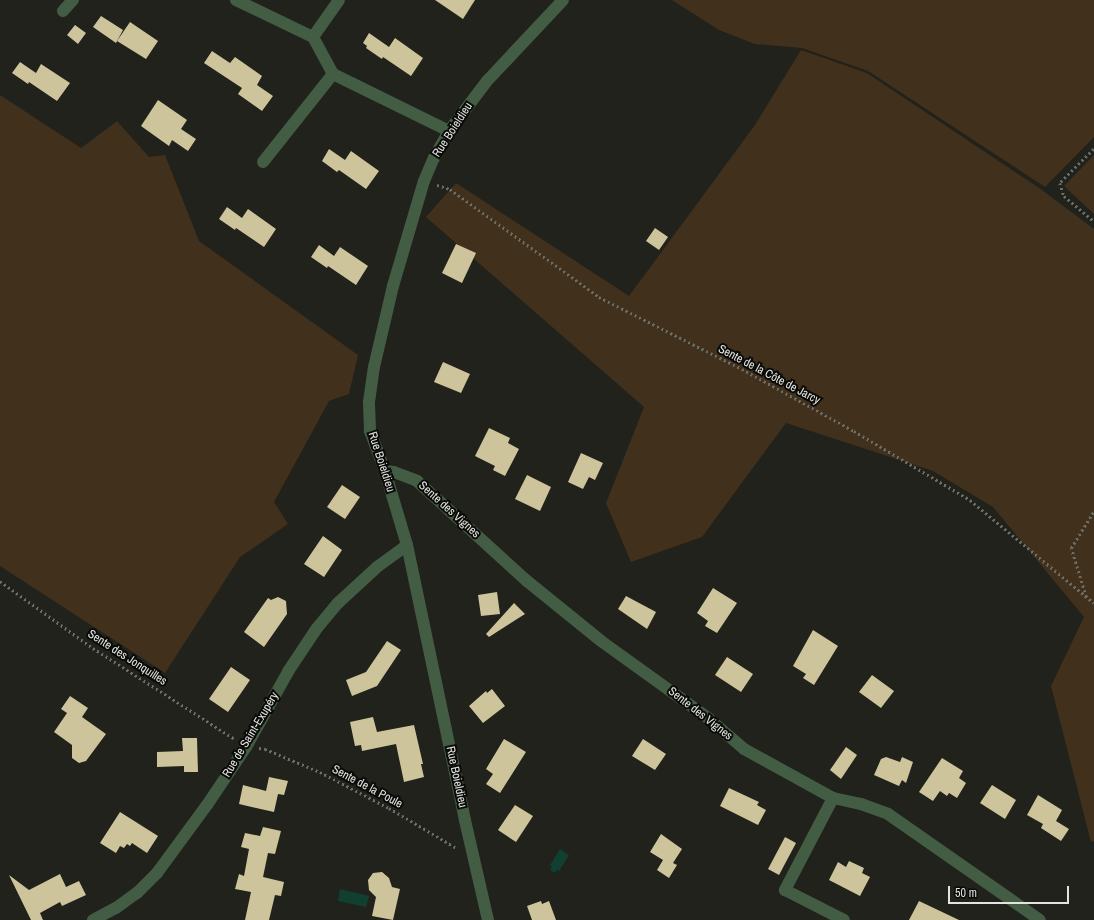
<!DOCTYPE html>
<html>
<head>
<meta charset="utf-8">
<style>
	body { margin:0 }
	#map { position:relative; width:1094px; height:920px; overflow:hidden; background:#20221b; font-family:"Archivo Narrow",sans-serif }
	div>[style] { position:absolute }
	.green>* { inset:0; background:#41301c }
	.water>* { inset:0; background:#114033 }
	.building>* { inset:0; background:#cec49b }
	.path>* { height:2.5px; margin-top:-1.25px; transform-origin:0; background:repeating-linear-gradient(90deg,#6c6e68 0 2px,transparent 0 5px) }
	.minor>* { height:12px; margin:-6px; padding:0 6px; transform-origin:6px; border-radius:6px; background:#435d44 }
	span { translate:-50% -50%; white-space:nowrap; text-align:center; line-height:1.15; -webkit-text-stroke:4px #0a0b08; paint-order:stroke }
	.street-label { font-size:12px; color:#e2e4df }
	.scale { position:absolute; left:948px; top:886px; width:121px; height:18px; box-sizing:border-box; border:2px solid #e2e4df; border-top:0; padding-left:5px; font-size:12px; line-height:14px; white-space:nowrap; color:#e2e4df; -webkit-text-stroke:3px #0a0b08; paint-order:stroke }
</style>
</head>
<body>
<div id="map">
	<div class="green">
		<i style="clip-path:polygon(672px 0,1094px 0,1094px 137px,1045px 187px,868px 71px,802px 48px,755px 44px,719px 30px)"></i>
		<i style="clip-path:polygon(801px 50px,867px 73px,1042px 190px,1094px 229px,1094px 841px,1091px 842px,1051px 686px,1084px 617px,993px 507px,933px 471px,786px 423px,702px 537px,631px 562px,606px 503px,644px 407px,426px 217px,456px 183px,629px 296px,755px 125px)"></i>
		<i style="clip-path:polygon(0 95px,81px 148px,117px 121px,149px 157px,165px 155px,199px 241px,358px 355px,349px 394px,329px 401px,274px 502px,288px 524px,240px 557px,165px 673px,0 566px)"></i>
		<i style="clip-path:polygon(1094px 155px,1094px 214px,1064px 186px)"></i>
	</div>
	<div class="water">
		<i style="clip-path:polygon(560px 849px,569px 855px,559px 871px,557px 870px,555px 873px,550px 870px,552px 867px,550px 865px)"></i>
		<i style="clip-path:polygon(340px 889px,369px 896px,366px 907px,338px 901px)"></i>
	</div>
	<div class="building">
		<i style="clip-path:polygon(435px 0,475px 0,463px 19px)"></i>
		<i style="clip-path:polygon(101px 16px,123px 30px,116px 43px,93px 27px)"></i>
		<i style="clip-path:polygon(130px 22px,158px 41px,146px 59px,117px 41px)"></i>
		<i style="clip-path:polygon(75px 25px,86px 33px,78px 44px,67px 35px)"></i>
		<i style="clip-path:polygon(369px 33px,389px 47px,395px 38px,423px 58px,411px 76px,383px 57px,382px 59px,366px 48px,367px 46px,363px 43px)"></i>
		<i style="clip-path:polygon(212px 51px,230px 63px,235px 57px,262px 76px,257px 85px,273px 96px,262px 111px,238px 94px,242px 88px,204px 63px)"></i>
		<i style="clip-path:polygon(20px 62px,36px 73px,41px 64px,70px 83px,57px 101px,29px 82px,28px 84px,12px 73px)"></i>
		<i style="clip-path:polygon(158px 100px,187px 120px,181px 129px,196px 139px,188px 151px,172px 140px,169px 146px,141px 126px)"></i>
		<i style="clip-path:polygon(329px 149px,345px 160px,351px 151px,379px 171px,366px 189px,339px 170px,337px 172px,322px 161px)"></i>
		<i style="clip-path:polygon(227px 207px,242px 218px,248px 209px,276px 229px,264px 247px,236px 228px,235px 230px,219px 219px)"></i>
		<i style="clip-path:polygon(655px 228px,668px 237px,659px 250px,646px 241px)"></i>
		<i style="clip-path:polygon(456px 244px,476px 253px,462px 283px,442px 273px)"></i>
		<i style="clip-path:polygon(319px 245px,334px 256px,340px 247px,368px 266px,356px 285px,328px 266px,327px 268px,311px 257px)"></i>
		<i style="clip-path:polygon(443px 362px,470px 374px,461px 393px,434px 382px)"></i>
		<i style="clip-path:polygon(489px 428px,510px 438px,508px 443px,519px 449px,505px 476px,493px 470px,495px 466px,475px 456px)"></i>
		<i style="clip-path:polygon(581px 453px,603px 463px,595px 480px,589px 477px,583px 489px,568px 482px)"></i>
		<i style="clip-path:polygon(527px 475px,551px 487px,540px 511px,515px 499px)"></i>
		<i style="clip-path:polygon(342px 485px,360px 497px,345px 519px,327px 507px)"></i>
		<i style="clip-path:polygon(323px 536px,342px 550px,324px 577px,304px 564px)"></i>
		<i style="clip-path:polygon(713px 588px,737px 603px,717px 633px,705px 626px,708px 621px,697px 613px)"></i>
		<i style="clip-path:polygon(497px 592px,500px 614px,481px 616px,478px 595px)"></i>
		<i style="clip-path:polygon(626px 596px,656px 612px,647px 629px,618px 609px)"></i>
		<i style="clip-path:polygon(278px 597px,286px 601px,287px 614px,264px 647px,244px 632px,268px 598px,271px 600px)"></i>
		<i style="clip-path:polygon(514px 603px,525px 614px,489px 637px,486px 634px)"></i>
		<i style="clip-path:polygon(813px 630px,838px 646px,814px 685px,803px 678px,806px 674px,793px 666px)"></i>
		<i style="clip-path:polygon(387px 641px,401px 650px,377px 686px,352px 696px,346px 680px,366px 672px)"></i>
		<i style="clip-path:polygon(727px 657px,753px 674px,741px 692px,715px 675px)"></i>
		<i style="clip-path:polygon(231px 667px,250px 680px,228px 712px,209px 699px)"></i>
		<i style="clip-path:polygon(872px 675px,894px 691px,881px 708px,859px 692px)"></i>
		<i style="clip-path:polygon(492px 689px,505px 706px,483px 723px,469px 706px,486px 691px,487px 693px)"></i>
		<i style="clip-path:polygon(70px 696px,88px 708px,82px 717px,106px 734px,86px 761px,79px 763px,72px 758px,72px 745px,54px 732px,67px 713px,61px 709px)"></i>
		<i style="clip-path:polygon(373px 717px,377px 732px,414px 725px,423px 764px,421px 764px,424px 777px,404px 782px,396px 744px,362px 751px,361px 745px,355px 746px,350px 722px)"></i>
		<i style="clip-path:polygon(182px 738px,197px 738px,198px 772px,184px 772px,184px 766px,157px 767px,157px 752px,183px 751px)"></i>
		<i style="clip-path:polygon(504px 739px,526px 752px,500px 793px,486px 784px,493px 774px,486px 769px)"></i>
		<i style="clip-path:polygon(643px 739px,666px 754px,655px 770px,632px 756px)"></i>
		<i style="clip-path:polygon(846px 747px,857px 755px,841px 779px,830px 770px)"></i>
		<i style="clip-path:polygon(886px 757px,900px 762px,902px 757px,913px 762px,906px 783px,902px 780px,899px 786px,874px 775px,881px 759px)"></i>
		<i style="clip-path:polygon(942px 758px,963px 771px,959px 778px,966px 783px,957px 798px,949px 793px,947px 796px,940px 791px,933px 801px,919px 792px)"></i>
		<i style="clip-path:polygon(269px 777px,288px 781px,284px 795px,278px 794px,274px 812px,239px 804px,243px 785px,266px 791px)"></i>
		<i style="clip-path:polygon(992px 785px,1016px 800px,1005px 819px,980px 803px)"></i>
		<i style="clip-path:polygon(729px 788px,759px 802px,757px 805px,766px 810px,758px 825px,720px 806px)"></i>
		<i style="clip-path:polygon(1038px 795px,1062px 810px,1056px 821px,1069px 829px,1061px 841px,1041px 828px,1043px 824px,1027px 815px)"></i>
		<i style="clip-path:polygon(515px 805px,533px 816px,516px 842px,498px 830px)"></i>
		<i style="clip-path:polygon(120px 812px,158px 836px,147px 853px,132px 843px,130px 846px,127px 844px,124px 848px,120px 846px,116px 853px,100px 843px)"></i>
		<i style="clip-path:polygon(263px 827px,281px 831px,275px 854px,268px 853px,263px 877px,284px 882px,281px 896px,275px 895px,269px 920px,245px 920px,251px 892px,235px 889px,239px 874px,244px 876px,249px 849px,241px 847px,245px 833px,260px 836px)"></i>
		<i style="clip-path:polygon(661px 834px,682px 849px,673px 863px,677px 865px,669px 878px,657px 870px,663px 860px,650px 852px)"></i>
		<i style="clip-path:polygon(785px 837px,796px 843px,779px 875px,768px 869px)"></i>
		<i style="clip-path:polygon(849px 861px,864px 868px,862px 873px,870px 877px,860px 896px,829px 880px,838px 862px,846px 867px)"></i>
		<i style="clip-path:polygon(382px 872px,389px 878px,392px 887px,400px 889px,393px 920px,372px 916px,376px 897px,369px 890px,368px 880px,373px 873px)"></i>
		<i style="clip-path:polygon(60px 874px,66px 887px,79px 881px,86px 895px,62px 906px,60px 902px,40px 913px,43px 920px,31px 920px,9px 875px,29px 890px)"></i>
		<i style="clip-path:polygon(541px 901px,542px 904px,549px 901px,556px 920px,532px 920px,527px 906px)"></i>
		<i style="clip-path:polygon(919px 901px,959px 920px,909px 920px)"></i>
	</div>
	<div class="path">
		<i style="left:1094px;top:149px;width:48px;rotate:135deg"></i>
		<i style="left:1060px;top:183px;width:14px;rotate:73deg"></i>
		<i style="left:1064px;top:196px;width:39px;rotate:40deg"></i>
		<i style="left:437px;top:185px;width:14px;rotate:17deg"></i>
		<i style="left:450px;top:189px;width:184px;rotate:35.9deg"></i>
		<i style="left:599px;top:297px;width:160px;rotate:26.7deg"></i>
		<i style="left:742px;top:369px;width:128px;rotate:29deg"></i>
		<i style="left:854px;top:431px;width:135px;rotate:30.7deg"></i>
		<i style="left:970px;top:500px;width:161px;rotate:39.7deg"></i>
		<i style="left:0;top:581px;width:115px;rotate:35.8deg"></i>
		<i style="left:93px;top:648px;width:169px;rotate:32.7deg"></i>
		<i style="left:1086px;top:597px;width:51px;rotate:-107deg"></i>
		<i style="left:1071px;top:548px;width:44px;rotate:-58.1deg"></i>
		<i style="left:259px;top:748px;width:6px;rotate:9deg"></i>
		<i style="left:265px;top:749px;width:60px;rotate:22.7deg"></i>
		<i style="left:320px;top:772px;width:78px;rotate:27.6deg"></i>
		<i style="left:389px;top:808px;width:80px;rotate:30.7deg"></i>
	</div>
	<div class="minor">
		<i style="left:236px;top:0;width:85px;rotate:25.7deg"></i>
		<i style="left:313px;top:37px;width:42px;rotate:61.6deg"></i>
		<i style="left:333px;top:74px;width:129px;rotate:26.2deg"></i>
		<i style="left:63px;top:11px;width:15px;rotate:-48deg"></i>
		<i style="left:313px;top:37px;width:45px;rotate:-54.9deg"></i>
		<i style="left:263px;top:162px;width:112px;rotate:-51.5deg"></i>
		<i style="left:385px;top:471px;width:9px;rotate:6deg"></i>
		<i style="left:394px;top:472px;width:25px;rotate:21deg"></i>
		<i style="left:417px;top:481px;width:149px;rotate:42.3deg"></i>
		<i style="left:527px;top:581px;width:95px;rotate:39deg"></i>
		<i style="left:601px;top:641px;width:132px;rotate:35.7deg"></i>
		<i style="left:708px;top:718px;width:48px;rotate:40.7deg"></i>
		<i style="left:744px;top:749px;width:102px;rotate:28.8deg"></i>
		<i style="left:833px;top:798px;width:29px;rotate:12deg"></i>
		<i style="left:861px;top:804px;width:29px;rotate:20deg"></i>
		<i style="left:888px;top:814px;width:185px;rotate:34.9deg"></i>
		<i style="left:833px;top:798px;width:104px;rotate:117.6deg"></i>
		<i style="left:785px;top:890px;width:66px;rotate:27deg"></i>
		<i style="left:93px;top:920px;width:26px;rotate:-28deg"></i>
		<i style="left:116px;top:908px;width:26px;rotate:-36deg"></i>
		<i style="left:137px;top:893px;width:28px;rotate:-45deg"></i>
		<i style="left:157px;top:873px;width:84px;rotate:-53.7deg"></i>
		<i style="left:207px;top:805px;width:70px;rotate:-56.1deg"></i>
		<i style="left:246px;top:747px;width:88px;rotate:-60.8deg"></i>
		<i style="left:289px;top:670px;width:50px;rotate:-56.3deg"></i>
		<i style="left:317px;top:628px;width:33px;rotate:-50deg"></i>
		<i style="left:338px;top:603px;width:53px;rotate:-42.7deg"></i>
		<i style="left:377px;top:567px;width:37px;rotate:-36deg"></i>
		<i style="left:488px;top:920px;width:103px;rotate:-103deg"></i>
		<i style="left:465px;top:820px;width:281px;rotate:-101.9deg"></i>
		<i style="left:407px;top:545px;width:77px;rotate:-106.6deg"></i>
		<i style="left:385px;top:471px;width:43px;rotate:-110.6deg"></i>
		<i style="left:370px;top:431px;width:29px;rotate:-92deg"></i>
		<i style="left:369px;top:402px;width:35px;rotate:-82deg"></i>
		<i style="left:374px;top:367px;width:83px;rotate:-76.8deg"></i>
		<i style="left:393px;top:286px;width:109px;rotate:-73.6deg"></i>
		<i style="left:424px;top:181px;width:25px;rotate:-67deg"></i>
		<i style="left:434px;top:158px;width:31px;rotate:-61deg"></i>
		<i style="left:449px;top:131px;width:63px;rotate:-52.8deg"></i>
		<i style="left:487px;top:81px;width:111px;rotate:-46.8deg"></i>
	</div>
	<div class="street-label">
		<span style="left:453px;top:130px;rotate:-57deg">Rue Boieldieu</span>
		<span style="left:769px;top:375px;rotate:28deg">Sente de la Côte de Jarcy</span>
		<span style="left:381px;top:462px;rotate:72deg">Rue Boieldieu</span>
		<span style="left:449px;top:510px;rotate:42deg">Sente des Vignes</span>
		<span style="left:127px;top:658px;rotate:33deg">Sente des Jonquilles</span>
		<span style="left:700px;top:714px;rotate:38deg">Sente des Vignes</span>
		<span style="left:251px;top:735px;rotate:-59deg">Rue de Saint-Exupéry</span>
		<span style="left:456px;top:777px;rotate:78deg">Rue Boieldieu</span>
		<span style="left:367px;top:787px;rotate:28deg">Sente de la Poule</span>
	</div>
	<div class="scale">50 m</div>
</div>
</body>
</html>
